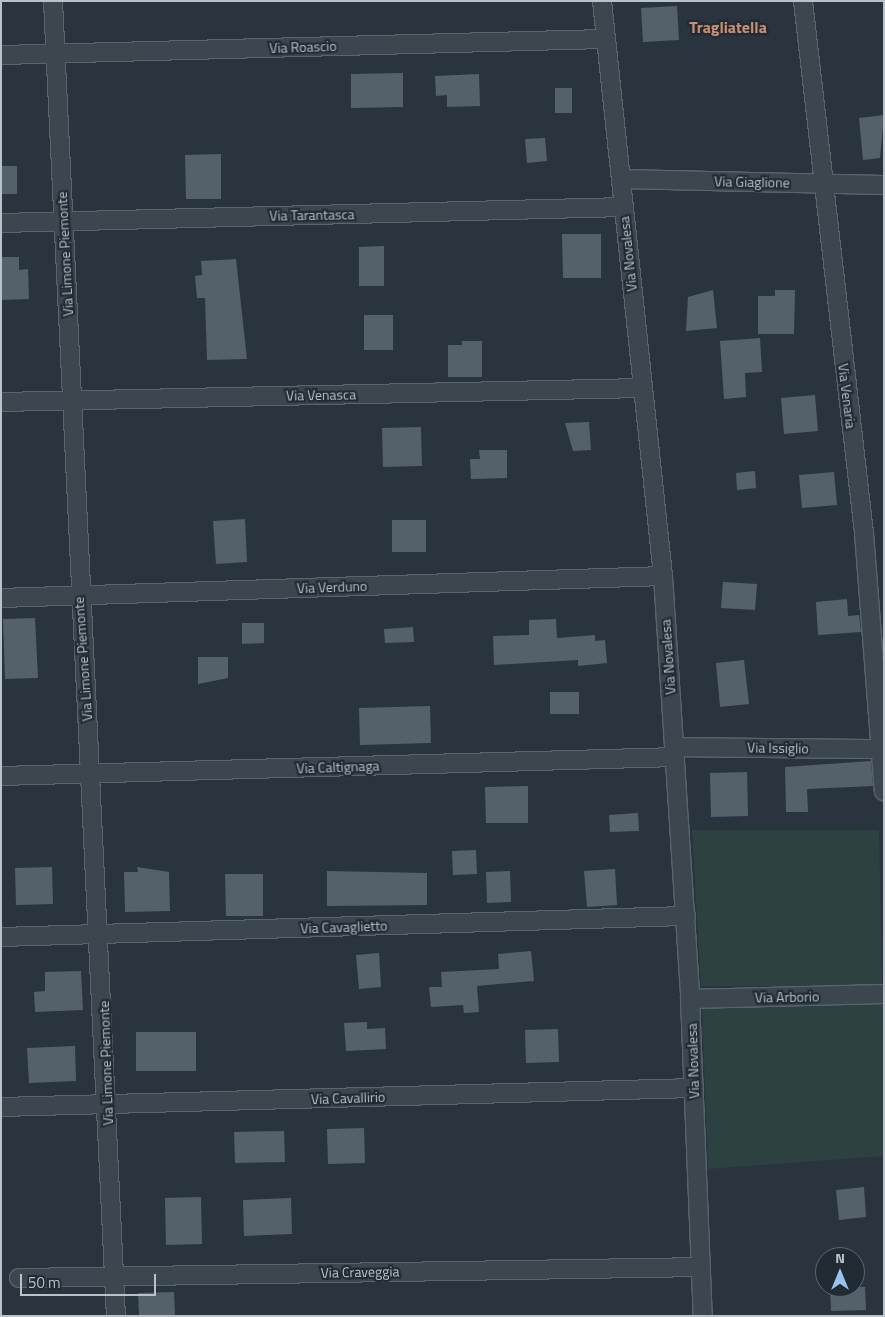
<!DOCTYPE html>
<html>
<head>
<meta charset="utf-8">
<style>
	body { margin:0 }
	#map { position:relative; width:885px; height:1317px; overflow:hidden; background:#29343e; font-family:"Titillium Web",sans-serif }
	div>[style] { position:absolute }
	.green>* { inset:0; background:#2c4140 }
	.building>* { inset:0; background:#54616b }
	.roads { filter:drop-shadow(1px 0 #5a646c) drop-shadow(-1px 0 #5a646c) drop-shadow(0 1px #5a646c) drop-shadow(0 -1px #5a646c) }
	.minor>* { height:18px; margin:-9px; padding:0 9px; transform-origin:9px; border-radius:9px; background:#3c464e }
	span { translate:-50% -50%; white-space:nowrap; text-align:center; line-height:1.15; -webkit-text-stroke:4.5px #212b33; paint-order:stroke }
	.street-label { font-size:14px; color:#b9c1c9 }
	.quarter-label { font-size:16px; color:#c98e73; font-weight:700 }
	.frame { position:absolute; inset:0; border:2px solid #b9c1c9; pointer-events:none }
	.north { position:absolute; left:815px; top:1247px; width:50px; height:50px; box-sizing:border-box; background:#212b33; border:1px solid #5e676f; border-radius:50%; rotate:0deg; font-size:14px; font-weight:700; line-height:20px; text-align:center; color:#b9c1c9 }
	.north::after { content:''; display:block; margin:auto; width:18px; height:22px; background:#9ac4ec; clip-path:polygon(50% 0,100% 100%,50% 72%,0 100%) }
	.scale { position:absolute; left:20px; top:1274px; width:136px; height:22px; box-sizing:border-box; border:2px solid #b9c1c9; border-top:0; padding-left:6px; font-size:15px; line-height:18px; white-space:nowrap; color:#b9c1c9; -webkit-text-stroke:4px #212b33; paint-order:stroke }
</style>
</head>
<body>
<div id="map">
	<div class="green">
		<i style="clip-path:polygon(692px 830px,879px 830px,882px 986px,701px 986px)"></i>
		<i style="clip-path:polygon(884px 1004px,884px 1156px,708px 1169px,702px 1005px)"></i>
	</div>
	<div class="building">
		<i style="clip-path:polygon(677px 6px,679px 40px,643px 42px,641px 8px)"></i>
		<i style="clip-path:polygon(403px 73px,403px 107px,351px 108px,351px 74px)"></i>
		<i style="clip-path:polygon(479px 74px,480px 106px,447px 107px,447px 95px,436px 96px,435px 76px)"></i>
		<i style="clip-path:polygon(555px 88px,572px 88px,572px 113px,555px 113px)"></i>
		<i style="clip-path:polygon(884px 115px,880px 158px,863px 160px,859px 118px)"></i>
		<i style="clip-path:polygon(545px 138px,547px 161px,527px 163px,525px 139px)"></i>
		<i style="clip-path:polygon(221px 154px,221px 199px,186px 199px,185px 155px)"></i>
		<i style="clip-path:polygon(1px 166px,17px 166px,17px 194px,1px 194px)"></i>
		<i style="clip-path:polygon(562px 234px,601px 234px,601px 278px,563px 278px)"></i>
		<i style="clip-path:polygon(384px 246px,384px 286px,359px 286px,359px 247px)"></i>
		<i style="clip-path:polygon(1px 257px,19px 257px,19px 270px,28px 269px,29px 299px,1px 300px)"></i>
		<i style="clip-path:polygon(236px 259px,247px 359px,207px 360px,205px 298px,197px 298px,195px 276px,202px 275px,201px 261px)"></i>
		<i style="clip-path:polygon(713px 290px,717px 328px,686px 331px,688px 297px)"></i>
		<i style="clip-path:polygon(775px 290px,795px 290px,794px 334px,758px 334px,758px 296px,775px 296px)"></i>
		<i style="clip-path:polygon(364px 315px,393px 315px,393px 350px,364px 350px)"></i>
		<i style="clip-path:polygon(760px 338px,762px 372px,745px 373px,746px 397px,724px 399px,720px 341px)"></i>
		<i style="clip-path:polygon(462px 341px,482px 341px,482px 377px,448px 377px,448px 345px,462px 345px)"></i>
		<i style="clip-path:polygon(815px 395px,818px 431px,784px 434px,781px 398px)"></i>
		<i style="clip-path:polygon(589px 422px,591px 450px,573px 451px,565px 423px)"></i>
		<i style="clip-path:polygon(421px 427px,422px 466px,383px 467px,382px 428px)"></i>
		<i style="clip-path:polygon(479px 450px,507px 450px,507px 478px,471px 479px,470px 459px,480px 459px)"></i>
		<i style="clip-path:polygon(755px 471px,756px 488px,737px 490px,736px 473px)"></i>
		<i style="clip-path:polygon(834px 472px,837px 505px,802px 508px,799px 475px)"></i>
		<i style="clip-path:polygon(245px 519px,247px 562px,216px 564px,213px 521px)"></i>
		<i style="clip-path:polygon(392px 520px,426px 520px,426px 552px,392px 552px)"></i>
		<i style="clip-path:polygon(723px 582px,757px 584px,755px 610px,721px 608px)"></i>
		<i style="clip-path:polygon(847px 599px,848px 616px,859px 615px,861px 632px,818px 635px,816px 602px)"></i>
		<i style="clip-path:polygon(35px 618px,38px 678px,5px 679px,3px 619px)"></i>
		<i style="clip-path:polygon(556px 619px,557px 638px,595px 635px,595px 641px,605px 640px,607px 663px,578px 666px,578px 660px,494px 665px,493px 636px,529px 635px,529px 620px)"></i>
		<i style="clip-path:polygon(242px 623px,264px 623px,264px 643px,242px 644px)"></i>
		<i style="clip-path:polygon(413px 627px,414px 642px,385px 643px,384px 629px)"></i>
		<i style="clip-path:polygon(198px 657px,228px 657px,228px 678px,198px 684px)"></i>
		<i style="clip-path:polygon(744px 660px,749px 704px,720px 707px,716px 663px)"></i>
		<i style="clip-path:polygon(550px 692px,579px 692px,579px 714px,550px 714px)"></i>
		<i style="clip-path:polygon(430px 706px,431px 743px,360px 745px,359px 708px)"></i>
		<i style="clip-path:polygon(871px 761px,873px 786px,807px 789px,808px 812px,786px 812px,785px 767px)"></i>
		<i style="clip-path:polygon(747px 772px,748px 816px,711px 817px,710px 773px)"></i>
		<i style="clip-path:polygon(528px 786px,528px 823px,486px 823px,485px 787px)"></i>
		<i style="clip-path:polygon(638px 813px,639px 831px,610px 832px,609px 815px)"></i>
		<i style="clip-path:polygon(476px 850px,477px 874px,453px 875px,452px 851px)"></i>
		<i style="clip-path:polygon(52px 867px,53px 904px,16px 905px,15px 868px)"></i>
		<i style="clip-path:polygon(137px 867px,169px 872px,170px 911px,125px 912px,124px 872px,138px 872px)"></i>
		<i style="clip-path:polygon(615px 869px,617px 905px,587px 907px,584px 871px)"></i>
		<i style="clip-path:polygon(327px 871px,427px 873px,427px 905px,327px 906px)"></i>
		<i style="clip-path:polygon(510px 871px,511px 902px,487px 903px,486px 872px)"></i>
		<i style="clip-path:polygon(225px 874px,263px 874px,263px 916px,226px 916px)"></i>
		<i style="clip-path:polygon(531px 951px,534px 981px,477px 986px,479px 1012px,464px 1013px,463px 1005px,431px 1007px,429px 987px,442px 987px,441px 972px,499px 969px,498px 954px)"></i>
		<i style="clip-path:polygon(379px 953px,381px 987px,359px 989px,356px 955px)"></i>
		<i style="clip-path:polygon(81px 971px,83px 1010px,35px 1012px,34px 992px,45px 991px,45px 972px)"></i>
		<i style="clip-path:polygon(367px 1022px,367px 1029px,385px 1028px,386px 1049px,346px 1051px,344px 1023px)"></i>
		<i style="clip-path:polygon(558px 1029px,559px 1062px,526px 1063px,525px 1030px)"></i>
		<i style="clip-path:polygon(136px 1032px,196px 1032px,196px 1071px,136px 1071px)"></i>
		<i style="clip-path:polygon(75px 1046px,76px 1081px,29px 1083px,27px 1048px)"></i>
		<i style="clip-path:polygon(364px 1128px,365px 1163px,328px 1164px,327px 1129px)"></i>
		<i style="clip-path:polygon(284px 1131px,285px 1162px,235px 1163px,234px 1132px)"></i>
		<i style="clip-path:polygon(864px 1187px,866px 1217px,839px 1220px,836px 1190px)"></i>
		<i style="clip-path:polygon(201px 1197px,202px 1244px,166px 1245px,165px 1198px)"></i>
		<i style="clip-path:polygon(291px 1198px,292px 1234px,244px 1236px,243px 1200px)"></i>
		<i style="clip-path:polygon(830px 1287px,865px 1287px,866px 1310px,831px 1311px)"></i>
		<i style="clip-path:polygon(174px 1292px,175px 1316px,139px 1316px,138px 1293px)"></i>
	</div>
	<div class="roads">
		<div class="minor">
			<i style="left:53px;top:1px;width:1317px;rotate:87.26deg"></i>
			<i style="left:602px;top:1px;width:578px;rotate:83.94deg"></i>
			<i style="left:663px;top:576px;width:424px;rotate:86.3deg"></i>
			<i style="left:690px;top:999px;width:317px;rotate:87.7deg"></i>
			<i style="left:803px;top:1px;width:535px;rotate:83.46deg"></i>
			<i style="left:864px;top:533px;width:259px;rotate:85.6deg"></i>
			<i style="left:1px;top:55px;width:604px;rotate:-1.52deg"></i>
			<i style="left:621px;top:179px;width:263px;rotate:1.3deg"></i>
			<i style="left:1px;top:223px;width:622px;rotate:-1.47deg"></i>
			<i style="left:1px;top:402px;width:641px;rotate:-1.25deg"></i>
			<i style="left:1px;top:598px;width:662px;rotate:-1.9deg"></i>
			<i style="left:674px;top:747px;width:208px;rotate:0.6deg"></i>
			<i style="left:1px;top:776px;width:674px;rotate:-1.61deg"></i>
			<i style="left:1px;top:937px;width:685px;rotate:-1.76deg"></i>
			<i style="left:690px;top:999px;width:194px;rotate:-1.5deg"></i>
			<i style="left:1px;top:1107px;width:693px;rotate:-1.57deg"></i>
			<i style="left:19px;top:1278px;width:682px;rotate:-0.92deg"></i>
		</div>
	</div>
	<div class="street-label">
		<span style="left:303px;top:47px;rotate:-2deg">Via Roascio</span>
		<span style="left:752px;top:182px;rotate:1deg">Via Giaglione</span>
		<span style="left:312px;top:215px;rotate:-1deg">Via Tarantasca</span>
		<span style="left:65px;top:254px;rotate:-93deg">Via Limone Piemonte</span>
		<span style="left:628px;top:254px;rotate:-96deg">Via Novalesa</span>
		<span style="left:321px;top:395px;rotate:-1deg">Via Venasca</span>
		<span style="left:847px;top:396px;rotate:83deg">Via Venaria</span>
		<span style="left:332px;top:587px;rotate:-2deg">Via Verduno</span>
		<span style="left:668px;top:657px;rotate:-94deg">Via Novalesa</span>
		<span style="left:83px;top:659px;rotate:-94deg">Via Limone Piemonte</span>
		<span style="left:778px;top:748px;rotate:1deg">Via Issiglio</span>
		<span style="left:338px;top:767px;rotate:-2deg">Via Caltignaga</span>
		<span style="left:344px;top:927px;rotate:-2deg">Via Cavaglietto</span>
		<span style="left:787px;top:997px;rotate:-1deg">Via Arborio</span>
		<span style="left:693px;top:1061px;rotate:-92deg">Via Novalesa</span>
		<span style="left:106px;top:1063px;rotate:-92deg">Via Limone Piemonte</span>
		<span style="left:348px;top:1098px;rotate:-2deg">Via Cavallirio</span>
		<span style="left:360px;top:1272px;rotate:-1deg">Via Craveggia</span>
	</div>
	<div class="quarter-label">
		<span style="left:728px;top:27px">Tragliatella</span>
	</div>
	<div class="frame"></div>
	<div class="north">N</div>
	<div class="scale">50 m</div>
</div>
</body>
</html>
